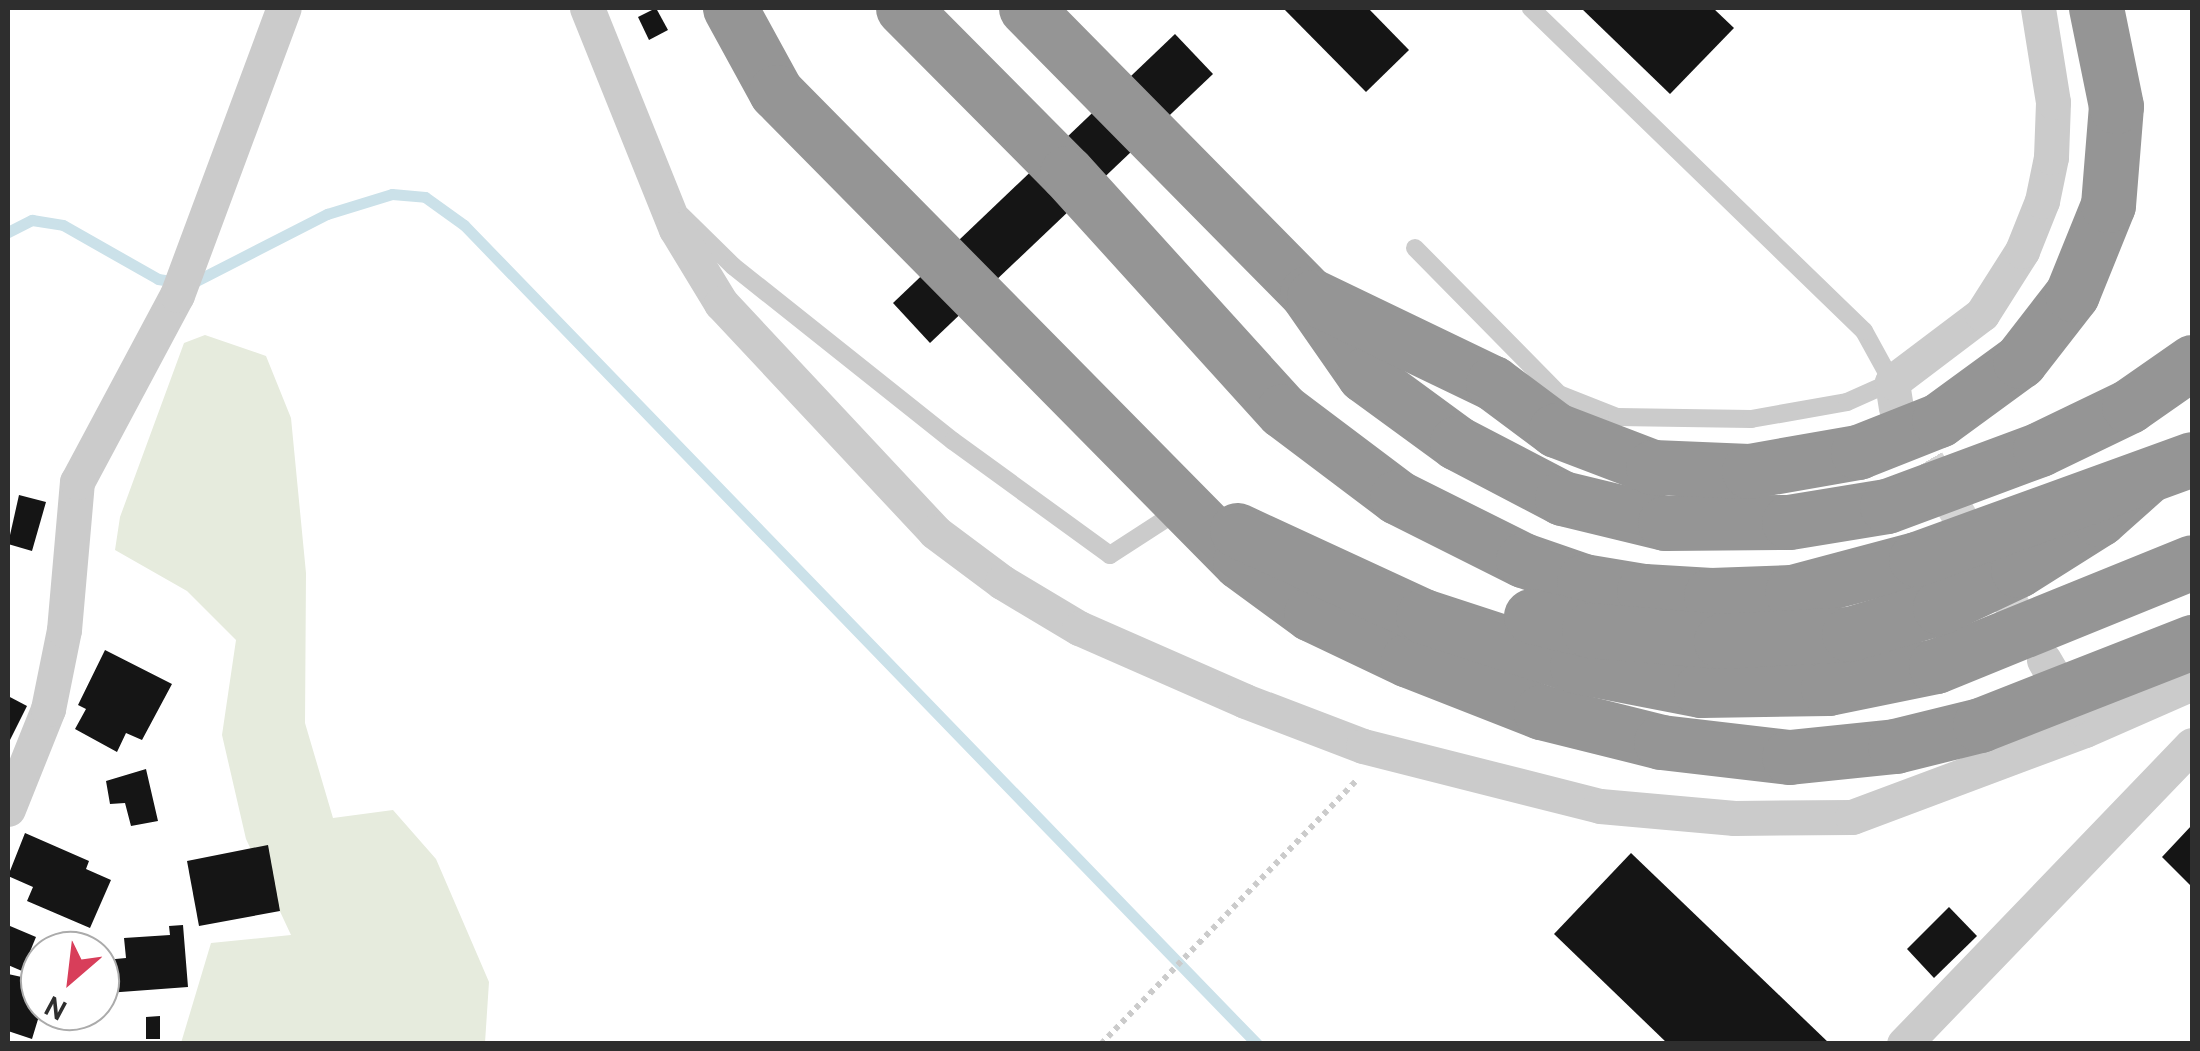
<!DOCTYPE html>
<html>
<head>
<meta charset="utf-8">
<style>
	body { margin:0 }
	#map { position:relative; width:2200px; height:1051px; overflow:hidden; background:#fff; font-family:Overpass,sans-serif }
	div>[style] { position:absolute }
	.green>* { inset:0; background:#e6ebdd }
	.stream>* { height:11px; margin:-5.5px; padding:0 5.5px; transform-origin:5.5px; border-radius:5.5px; background:#cbe1e9 }
	.building>* { inset:0; background:#151515 }
	.street-tunnel>* { height:35px; margin-top:-17.5px; transform-origin:0; background:repeating-linear-gradient(90deg,#d5d5d5 0 35px,transparent 0 53px) }
	.path>* { height:6px; margin-top:-3px; transform-origin:0; background:repeating-linear-gradient(90deg,#cbcbcb 0 5px,transparent 0 10px) }
	.lane>* { height:18px; margin:-9px; padding:0 9px; transform-origin:9px; border-radius:9px; background:#cbcbcb }
	.street>* { height:35px; margin:-17.5px; padding:0 17.5px; transform-origin:17.5px; border-radius:17.5px; background:#cbcbcb }
	.highway>* { height:55px; margin:-27.5px; padding:0 27.5px; transform-origin:27.5px; border-radius:27.5px; background:#959595 }
	.highway-bridge>* { height:55px; margin:-27.5px; padding:0 27.5px; transform-origin:27.5px; border-radius:27.5px; background:#959595 }
	span { translate:-50% -50%; white-space:nowrap; text-align:center; line-height:1.15; -webkit-text-stroke:10px #fff; paint-order:stroke }
	.frame { position:absolute; inset:0; border:10px solid #2e2e2e; pointer-events:none }
	.north { position:absolute; left:20px; top:931px; width:100px; height:100px; box-sizing:border-box; background:#fff; border:2px solid #ababab; border-radius:50%; rotate:208deg; font-size:28px; font-weight:700; line-height:40px; text-align:center; color:#2e2e2e }
	.north::after { content:''; display:block; margin:auto; width:35px; height:45px; background:#d83e5a; clip-path:polygon(50% 0,100% 100%,50% 72%,0 100%) }
</style>
</head>
<body>
<div id="map">
	<div class="green">
		<i style="clip-path:polygon(205px 335px,266px 356px,291px 418px,306px 573px,305px 723px,333px 818px,393px 810px,436px 859px,489px 982px,485px 1043px,181px 1043px,211px 943px,291px 935px,246px 839px,222px 735px,236px 640px,187px 591px,115px 550px,120px 517px,184px 343px)"></i>
	</div>
	<div class="stream">
		<i style="left:8px;top:232px;width:27px;rotate:-27deg"></i>
		<i style="left:32px;top:220px;width:31px;rotate:9deg"></i>
		<i style="left:63px;top:225px;width:109px;rotate:29.6deg"></i>
		<i style="left:158px;top:279px;width:32px;rotate:9deg"></i>
		<i style="left:190px;top:284px;width:154px;rotate:-27.1deg"></i>
		<i style="left:327px;top:214px;width:68px;rotate:-17.1deg"></i>
		<i style="left:392px;top:194px;width:33px;rotate:5deg"></i>
		<i style="left:425px;top:197px;width:48px;rotate:35.7deg"></i>
		<i style="left:464px;top:225px;width:1140px;rotate:45.92deg"></i>
	</div>
	<div class="building">
		<i style="clip-path:polygon(656px 8px,668px 30px,649px 40px,638px 17px)"></i>
		<i style="clip-path:polygon(1283px 8px,1368px 8px,1409px 50px,1366px 92px)"></i>
		<i style="clip-path:polygon(1581px 8px,1713px 8px,1734px 28px,1670px 94px)"></i>
		<i style="clip-path:polygon(1175px 34px,1213px 74px,930px 343px,893px 303px)"></i>
		<i style="clip-path:polygon(19px 495px,46px 502px,32px 551px,8px 544px)"></i>
		<i style="clip-path:polygon(105px 650px,172px 684px,142px 740px,126px 733px,117px 752px,75px 729px,86px 709px,78px 705px)"></i>
		<i style="clip-path:polygon(8px 696px,27px 706px,8px 744px)"></i>
		<i style="clip-path:polygon(146px 769px,158px 821px,131px 826px,125px 803px,110px 804px,106px 781px)"></i>
		<i style="clip-path:polygon(2192px 825px,2192px 883px,2190px 885px,2162px 857px)"></i>
		<i style="clip-path:polygon(25px 833px,89px 861px,86px 869px,111px 880px,90px 928px,27px 901px,33px 887px,8px 876px)"></i>
		<i style="clip-path:polygon(268px 845px,280px 911px,199px 926px,187px 861px)"></i>
		<i style="clip-path:polygon(1631px 853px,1830px 1044px,1668px 1044px,1554px 934px)"></i>
		<i style="clip-path:polygon(1949px 907px,1977px 936px,1934px 978px,1907px 949px)"></i>
		<i style="clip-path:polygon(183px 925px,188px 987px,107px 993px,105px 960px,126px 958px,124px 938px,170px 935px,169px 926px)"></i>
		<i style="clip-path:polygon(10px 926px,36px 937px,22px 971px,8px 965px)"></i>
		<i style="clip-path:polygon(46px 941px,61px 951px,40px 951px,40px 977px,30px 967px)"></i>
		<i style="clip-path:polygon(8px 974px,40px 981px,40px 1011px,66px 1011px,62px 1024px,39px 1016px,32px 1039px,8px 1031px)"></i>
		<i style="clip-path:polygon(160px 1016px,160px 1039px,146px 1039px,146px 1017px)"></i>
	</div>
	<div class="street-tunnel">
		<i style="left:1900px;top:415px;width:268px;rotate:59.5deg"></i>
	</div>
	<div class="path">
		<i style="left:1101px;top:1044px;width:368px;rotate:-45.9deg"></i>
	</div>
	<div class="lane">
		<i style="left:681px;top:215px;width:73px;rotate:44.4deg"></i>
		<i style="left:733px;top:266px;width:281px;rotate:38.5deg"></i>
		<i style="left:953px;top:441px;width:194px;rotate:36deg"></i>
		<i style="left:1110px;top:555px;width:81px;rotate:-32.9deg"></i>
		<i style="left:1415px;top:248px;width:205px;rotate:45.4deg"></i>
		<i style="left:1559px;top:394px;width:62px;rotate:21.6deg"></i>
		<i style="left:1617px;top:417px;width:134px;rotate:0.9deg"></i>
		<i style="left:1751px;top:419px;width:97px;rotate:-10deg"></i>
		<i style="left:1847px;top:402px;width:49px;rotate:-24deg"></i>
		<i style="left:1892px;top:382px;width:58px;rotate:-118.8deg"></i>
		<i style="left:1864px;top:331px;width:464px;rotate:-135.9deg"></i>
	</div>
	<div class="street">
		<i style="left:587px;top:8px;width:238px;rotate:68.1deg"></i>
		<i style="left:676px;top:229px;width:87px;rotate:58.7deg"></i>
		<i style="left:721px;top:303px;width:313px;rotate:46.9deg"></i>
		<i style="left:935px;top:532px;width:84px;rotate:36.7deg"></i>
		<i style="left:1002px;top:582px;width:90px;rotate:30.9deg"></i>
		<i style="left:1079px;top:628px;width:181px;rotate:23.7deg"></i>
		<i style="left:1245px;top:701px;width:126px;rotate:20.9deg"></i>
		<i style="left:1363px;top:746px;width:244px;rotate:14.2deg"></i>
		<i style="left:1600px;top:806px;width:135px;rotate:5.1deg"></i>
		<i style="left:1734px;top:818px;width:118px;rotate:-0.5deg"></i>
		<i style="left:1852px;top:817px;width:249px;rotate:-20.5deg"></i>
		<i style="left:2085px;top:730px;width:117px;rotate:-23.7deg"></i>
		<i style="left:1896px;top:408px;width:26px;rotate:-99deg"></i>
		<i style="left:1892px;top:382px;width:113px;rotate:-37.1deg"></i>
		<i style="left:1982px;top:314px;width:75px;rotate:-57.6deg"></i>
		<i style="left:2022px;top:251px;width:54px;rotate:-68.2deg"></i>
		<i style="left:2042px;top:201px;width:45px;rotate:-78.4deg"></i>
		<i style="left:2051px;top:157px;width:55px;rotate:-87.9deg"></i>
		<i style="left:2053px;top:102px;width:95px;rotate:-99.1deg"></i>
		<i style="left:2044px;top:660px;width:56px;rotate:59.7deg"></i>
		<i style="left:8px;top:809px;width:108px;rotate:-68.2deg"></i>
		<i style="left:48px;top:709px;width:81px;rotate:-78.6deg"></i>
		<i style="left:64px;top:630px;width:149px;rotate:-85deg"></i>
		<i style="left:77px;top:482px;width:212px;rotate:-61.9deg"></i>
		<i style="left:177px;top:295px;width:306px;rotate:-69.6deg"></i>
		<i style="left:1904px;top:1044px;width:415px;rotate:-46.1deg"></i>
	</div>
	<div class="highway">
		<i style="left:730px;top:8px;width:96px;rotate:61.3deg"></i>
		<i style="left:776px;top:92px;width:660px;rotate:45.37deg"></i>
		<i style="left:1240px;top:562px;width:88px;rotate:36.2deg"></i>
		<i style="left:1311px;top:614px;width:107px;rotate:25.4deg"></i>
		<i style="left:1408px;top:660px;width:143px;rotate:21.4deg"></i>
		<i style="left:1541px;top:712px;width:124px;rotate:14deg"></i>
		<i style="left:1661px;top:742px;width:129px;rotate:6.7deg"></i>
		<i style="left:1789px;top:757px;width:107px;rotate:-5.9deg"></i>
		<i style="left:1895px;top:746px;width:88px;rotate:-13.9deg"></i>
		<i style="left:903px;top:8px;width:233px;rotate:45.2deg"></i>
		<i style="left:1067px;top:173px;width:321px;rotate:47.8deg"></i>
		<i style="left:1283px;top:411px;width:143px;rotate:37deg"></i>
		<i style="left:1397px;top:497px;width:141px;rotate:26.6deg"></i>
		<i style="left:1523px;top:560px;width:65px;rotate:19deg"></i>
		<i style="left:1584px;top:581px;width:61px;rotate:9.5deg"></i>
		<i style="left:1644px;top:591px;width:67px;rotate:3.4deg"></i>
		<i style="left:1711px;top:595px;width:81px;rotate:-2.1deg"></i>
		<i style="left:1792px;top:592px;width:128px;rotate:-14.9deg"></i>
		<i style="left:1026px;top:8px;width:400px;rotate:45.4deg"></i>
		<i style="left:1307px;top:293px;width:100px;rotate:55.2deg"></i>
		<i style="left:1364px;top:375px;width:115px;rotate:36.2deg"></i>
		<i style="left:1457px;top:443px;width:119px;rotate:27.6deg"></i>
		<i style="left:1562px;top:498px;width:106px;rotate:13.6deg"></i>
		<i style="left:1665px;top:523px;width:124px;rotate:-0.5deg"></i>
		<i style="left:1789px;top:522px;width:99px;rotate:-9.3deg"></i>
		<i style="left:1887px;top:506px;width:163px;rotate:-20.4deg"></i>
		<i style="left:2040px;top:449px;width:99px;rotate:-25.8deg"></i>
		<i style="left:2129px;top:406px;width:77px;rotate:-34.9deg"></i>
		<i style="left:1314px;top:297px;width:199px;rotate:25.7deg"></i>
		<i style="left:1493px;top:383px;width:79px;rotate:36.7deg"></i>
		<i style="left:1556px;top:430px;width:104px;rotate:20.9deg"></i>
		<i style="left:1653px;top:467px;width:96px;rotate:2.4deg"></i>
		<i style="left:1749px;top:471px;width:111px;rotate:-9.9deg"></i>
		<i style="left:1858px;top:452px;width:87px;rotate:-21.6deg"></i>
		<i style="left:1939px;top:420px;width:100px;rotate:-36.1deg"></i>
		<i style="left:2020px;top:361px;width:85px;rotate:-52.2deg"></i>
		<i style="left:2072px;top:294px;width:96px;rotate:-68deg"></i>
		<i style="left:2108px;top:205px;width:99px;rotate:-85.4deg"></i>
		<i style="left:2116px;top:106px;width:100px;rotate:-101.5deg"></i>
		<i style="left:1237px;top:530px;width:205px;rotate:24.8deg"></i>
		<i style="left:1423px;top:616px;width:162px;rotate:18deg"></i>
		<i style="left:1577px;top:666px;width:126px;rotate:11deg"></i>
		<i style="left:1701px;top:690px;width:127px;rotate:-0.9deg"></i>
		<i style="left:1828px;top:688px;width:110px;rotate:-11.5deg"></i>
		<i style="left:1936px;top:666px;width:276px;rotate:-22.1deg"></i>
		<i style="left:1531px;top:616px;width:60px;rotate:13.6deg"></i>
		<i style="left:1589px;top:630px;width:132px;rotate:4.8deg"></i>
		<i style="left:1721px;top:641px;width:128px;rotate:-3.1deg"></i>
		<i style="left:1849px;top:634px;width:95px;rotate:-16.5deg"></i>
		<i style="left:1940px;top:607px;width:86px;rotate:-25.4deg"></i>
		<i style="left:2018px;top:570px;width:96px;rotate:-32.2deg"></i>
		<i style="left:2099px;top:519px;width:62px;rotate:-41.7deg"></i>
	</div>
	<div class="highway-bridge">
		<i style="left:1916px;top:559px;width:294px;rotate:-19.9deg"></i>
		<i style="left:1980px;top:725px;width:228px;rotate:-21.4deg"></i>
	</div>
	<div class="frame"></div>
	<div class="north">N</div>
</div>
</body>
</html>
